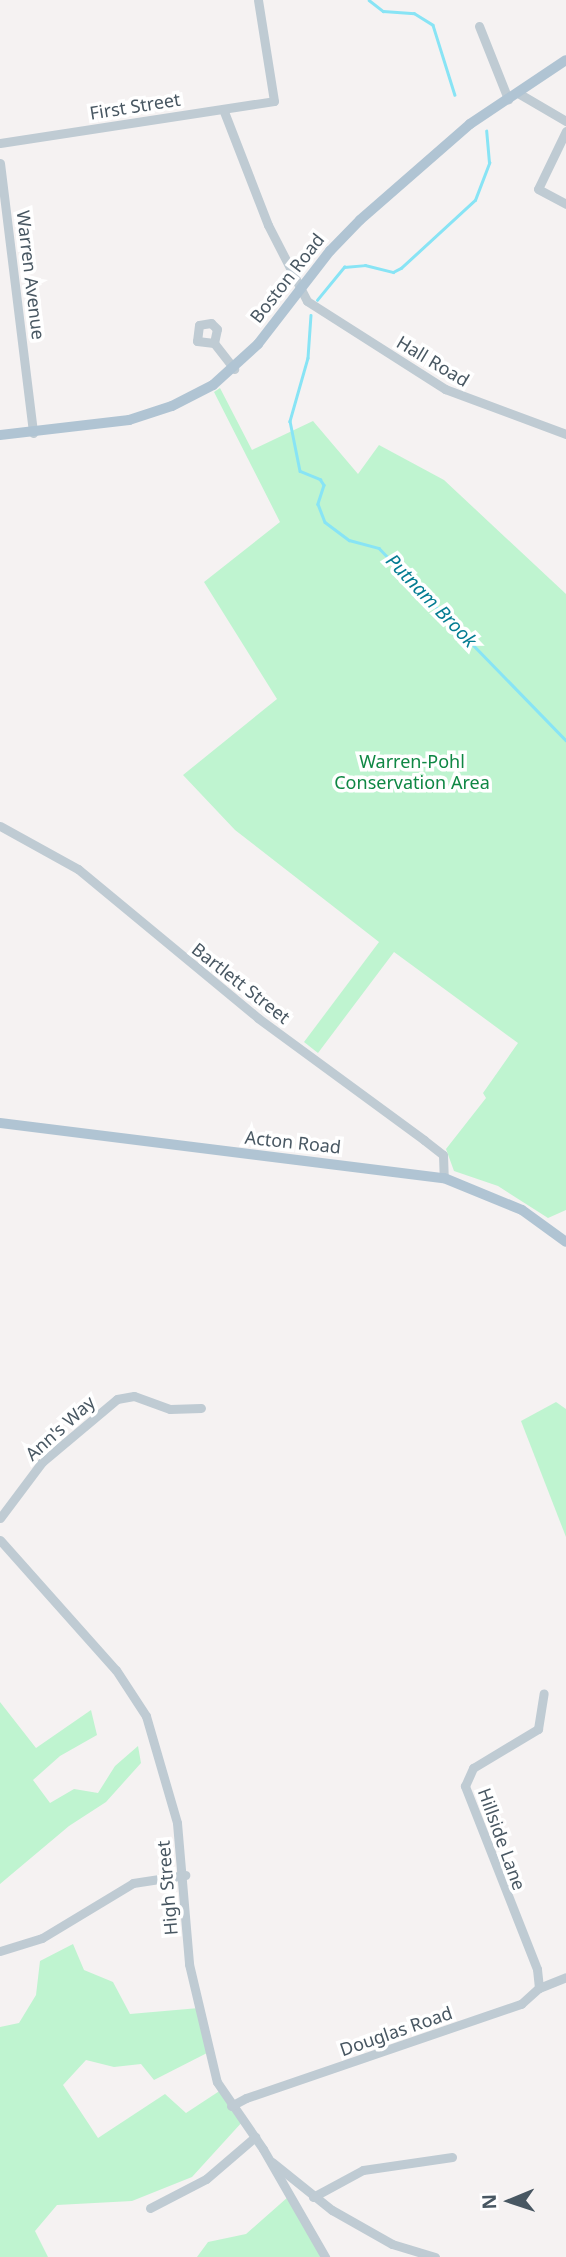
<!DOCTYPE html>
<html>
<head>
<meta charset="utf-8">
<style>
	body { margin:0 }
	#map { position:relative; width:566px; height:2257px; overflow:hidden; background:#f5f2f2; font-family:"Noto Sans",sans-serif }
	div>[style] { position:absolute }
	.green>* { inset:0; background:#bff4d0 }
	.stream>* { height:2.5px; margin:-1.25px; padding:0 1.25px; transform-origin:1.25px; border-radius:1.25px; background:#88e4f5 }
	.minor>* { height:9px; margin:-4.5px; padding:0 4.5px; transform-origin:4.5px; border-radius:4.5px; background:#bfcbd3 }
	.major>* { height:10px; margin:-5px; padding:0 5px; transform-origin:5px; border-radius:5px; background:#b0c4d3 }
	span { translate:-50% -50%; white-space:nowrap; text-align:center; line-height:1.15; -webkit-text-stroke:7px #fff; paint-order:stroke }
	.street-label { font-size:18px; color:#485762 }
	.park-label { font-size:18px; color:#0f8744 }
	.water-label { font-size:19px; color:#047c92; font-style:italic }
	.north { position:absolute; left:475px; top:2166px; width:70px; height:70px; -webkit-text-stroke:5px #fff; paint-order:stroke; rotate:268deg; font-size:19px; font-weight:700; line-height:28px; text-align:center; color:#485762 }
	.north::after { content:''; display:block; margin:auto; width:24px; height:32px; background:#485762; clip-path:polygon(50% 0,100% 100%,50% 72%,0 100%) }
</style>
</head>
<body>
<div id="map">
	<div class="green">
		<i style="clip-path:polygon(220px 388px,252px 450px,313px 421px,358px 474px,379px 445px,444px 480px,566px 594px,566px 1210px,548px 1218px,498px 1186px,454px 1171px,446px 1149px,486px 1098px,483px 1093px,518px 1043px,394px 952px,318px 1053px,304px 1042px,379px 942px,235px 830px,183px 775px,277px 699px,204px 582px,280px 522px,214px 392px)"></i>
		<i style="clip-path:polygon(556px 1402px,566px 1409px,566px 1537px,521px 1421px)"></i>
		<i style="clip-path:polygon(0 1702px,36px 1748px,91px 1710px,97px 1735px,60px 1756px,33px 1780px,50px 1803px,74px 1789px,98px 1793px,115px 1766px,138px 1746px,141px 1763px,106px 1802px,69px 1826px,0 1884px)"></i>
		<i style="clip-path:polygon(73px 1944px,84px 1970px,113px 1982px,130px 2014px,199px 2008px,209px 2052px,154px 2080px,141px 2064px,114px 2067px,86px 2060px,63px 2085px,98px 2138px,165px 2094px,186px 2113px,221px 2090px,243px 2121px,192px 2177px,132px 2201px,57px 2205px,35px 2231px,48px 2257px,0 2257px,0 2027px,19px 2023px,36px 1995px,40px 1961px)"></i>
		<i style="clip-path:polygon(288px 2197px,325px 2257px,197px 2257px,208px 2242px,246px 2234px)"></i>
	</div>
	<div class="stream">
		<i style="left:369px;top:0;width:18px;rotate:38deg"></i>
		<i style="left:383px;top:11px;width:31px;rotate:4deg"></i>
		<i style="left:414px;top:13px;width:22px;rotate:32deg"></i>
		<i style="left:433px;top:25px;width:73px;rotate:72.6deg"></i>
		<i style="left:317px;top:300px;width:43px;rotate:-50.7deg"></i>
		<i style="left:344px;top:267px;width:21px;rotate:-5deg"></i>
		<i style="left:365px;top:265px;width:29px;rotate:14deg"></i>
		<i style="left:393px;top:272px;width:9px;rotate:-27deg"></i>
		<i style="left:401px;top:268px;width:100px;rotate:-42.6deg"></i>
		<i style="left:475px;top:200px;width:40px;rotate:-69deg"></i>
		<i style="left:489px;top:163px;width:32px;rotate:-95deg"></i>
		<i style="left:311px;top:315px;width:43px;rotate:94deg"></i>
		<i style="left:308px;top:358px;width:66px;rotate:105.9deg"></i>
		<i style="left:290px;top:421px;width:51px;rotate:78.7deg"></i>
		<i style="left:300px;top:471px;width:22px;rotate:22deg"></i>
		<i style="left:320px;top:479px;width:7px;rotate:56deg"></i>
		<i style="left:324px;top:485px;width:20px;rotate:108deg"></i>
		<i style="left:318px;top:504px;width:19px;rotate:69deg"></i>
		<i style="left:325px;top:522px;width:30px;rotate:37deg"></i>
		<i style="left:349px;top:540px;width:31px;rotate:15deg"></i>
		<i style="left:379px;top:548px;width:268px;rotate:45.8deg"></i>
	</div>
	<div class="minor">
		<i style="left:479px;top:26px;width:79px;rotate:68.3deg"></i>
		<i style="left:518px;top:93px;width:56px;rotate:30.3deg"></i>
		<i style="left:223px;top:109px;width:124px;rotate:68.8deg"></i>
		<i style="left:268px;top:225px;width:85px;rotate:62.8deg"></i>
		<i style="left:307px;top:301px;width:164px;rotate:32.5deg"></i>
		<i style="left:445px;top:389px;width:129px;rotate:20.4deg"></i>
		<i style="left:566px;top:131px;width:64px;rotate:115.8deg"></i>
		<i style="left:538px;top:189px;width:32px;rotate:28deg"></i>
		<i style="left:0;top:143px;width:277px;rotate:-8.7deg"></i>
		<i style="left:274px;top:101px;width:102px;rotate:-99deg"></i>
		<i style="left:0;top:163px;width:272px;rotate:83deg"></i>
		<i style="left:214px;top:343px;width:14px;rotate:-78deg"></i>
		<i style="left:217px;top:329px;width:8px;rotate:-135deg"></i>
		<i style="left:211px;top:323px;width:12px;rotate:171deg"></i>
		<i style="left:199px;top:325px;width:16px;rotate:97deg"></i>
		<i style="left:197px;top:341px;width:17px;rotate:7deg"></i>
		<i style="left:214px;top:343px;width:33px;rotate:52deg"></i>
		<i style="left:0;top:826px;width:89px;rotate:28.9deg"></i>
		<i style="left:78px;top:869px;width:234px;rotate:39.6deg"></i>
		<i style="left:258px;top:1018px;width:206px;rotate:36.3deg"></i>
		<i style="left:424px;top:1140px;width:24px;rotate:38deg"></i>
		<i style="left:443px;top:1155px;width:23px;rotate:88deg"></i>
		<i style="left:0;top:1518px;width:70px;rotate:-53.1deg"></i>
		<i style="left:42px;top:1462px;width:98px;rotate:-40deg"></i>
		<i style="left:117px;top:1399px;width:17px;rotate:-10deg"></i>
		<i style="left:134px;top:1396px;width:38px;rotate:20deg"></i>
		<i style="left:170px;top:1409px;width:31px;rotate:-2deg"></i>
		<i style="left:0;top:1540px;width:174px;rotate:48.3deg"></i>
		<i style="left:116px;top:1670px;width:55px;rotate:56.9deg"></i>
		<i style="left:146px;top:1716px;width:111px;rotate:73.8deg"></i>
		<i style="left:177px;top:1823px;width:142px;rotate:85.1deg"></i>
		<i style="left:189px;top:1964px;width:121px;rotate:76.7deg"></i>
		<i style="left:217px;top:2082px;width:81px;rotate:55.5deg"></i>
		<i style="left:263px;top:2149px;width:125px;rotate:60.1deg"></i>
		<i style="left:0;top:1951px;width:44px;rotate:-17.2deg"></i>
		<i style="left:42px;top:1938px;width:106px;rotate:-31.1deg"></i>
		<i style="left:133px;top:1883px;width:53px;rotate:-8.7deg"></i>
		<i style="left:539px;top:1988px;width:19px;rotate:-96deg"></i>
		<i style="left:537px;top:1969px;width:197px;rotate:-111.5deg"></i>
		<i style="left:465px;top:1786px;width:20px;rotate:-66deg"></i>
		<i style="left:473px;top:1768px;width:76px;rotate:-31deg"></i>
		<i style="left:538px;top:1729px;width:36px;rotate:-81deg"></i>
		<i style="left:231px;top:2106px;width:17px;rotate:-28deg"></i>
		<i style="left:246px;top:2098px;width:291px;rotate:-18.9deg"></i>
		<i style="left:521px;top:2004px;width:24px;rotate:-42deg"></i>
		<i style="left:539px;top:1988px;width:29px;rotate:-22deg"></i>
		<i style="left:272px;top:2162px;width:77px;rotate:38.7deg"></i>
		<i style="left:332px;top:2210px;width:69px;rotate:29.5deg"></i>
		<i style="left:392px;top:2244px;width:45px;rotate:16.8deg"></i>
		<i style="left:313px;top:2197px;width:57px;rotate:-28.4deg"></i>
		<i style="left:363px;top:2170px;width:90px;rotate:-8.3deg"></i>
		<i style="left:150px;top:2208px;width:63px;rotate:-27.4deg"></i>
		<i style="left:206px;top:2179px;width:65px;rotate:-40.6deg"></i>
	</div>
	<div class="major">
		<i style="left:0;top:435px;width:130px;rotate:-6.6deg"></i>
		<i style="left:129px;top:420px;width:45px;rotate:-18deg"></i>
		<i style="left:172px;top:406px;width:46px;rotate:-27.1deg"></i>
		<i style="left:213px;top:385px;width:61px;rotate:-42.3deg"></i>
		<i style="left:258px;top:344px;width:118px;rotate:-52.3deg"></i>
		<i style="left:330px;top:251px;width:43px;rotate:-45.9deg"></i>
		<i style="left:360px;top:220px;width:146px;rotate:-41.1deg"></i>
		<i style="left:470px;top:124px;width:115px;rotate:-33.7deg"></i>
		<i style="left:0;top:1123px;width:447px;rotate:7.1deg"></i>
		<i style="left:444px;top:1178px;width:84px;rotate:22.3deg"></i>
		<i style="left:522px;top:1210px;width:54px;rotate:36deg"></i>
	</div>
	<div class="street-label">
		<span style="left:135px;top:106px;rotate:-9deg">First Street</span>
		<span style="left:31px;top:275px;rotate:83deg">Warren Avenue</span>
		<span style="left:287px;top:278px;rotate:-52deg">Boston Road</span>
		<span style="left:433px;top:361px;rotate:31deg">Hall Road</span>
		<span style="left:241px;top:983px;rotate:38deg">Bartlett Street</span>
		<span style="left:293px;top:1142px;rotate:6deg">Acton Road</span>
		<span style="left:60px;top:1428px;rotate:-42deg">Ann's Way</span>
		<span style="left:502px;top:1839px;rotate:70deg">Hillside Lane</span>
		<span style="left:167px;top:1888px;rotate:-95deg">High Street</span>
		<span style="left:396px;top:2031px;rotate:-19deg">Douglas Road</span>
	</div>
	<div class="park-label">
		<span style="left:412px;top:772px">Warren-Pohl<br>Conservation Area</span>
	</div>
	<div class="water-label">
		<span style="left:431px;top:601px;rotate:46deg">Putnam Brook</span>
	</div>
	<div class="north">N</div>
</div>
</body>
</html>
